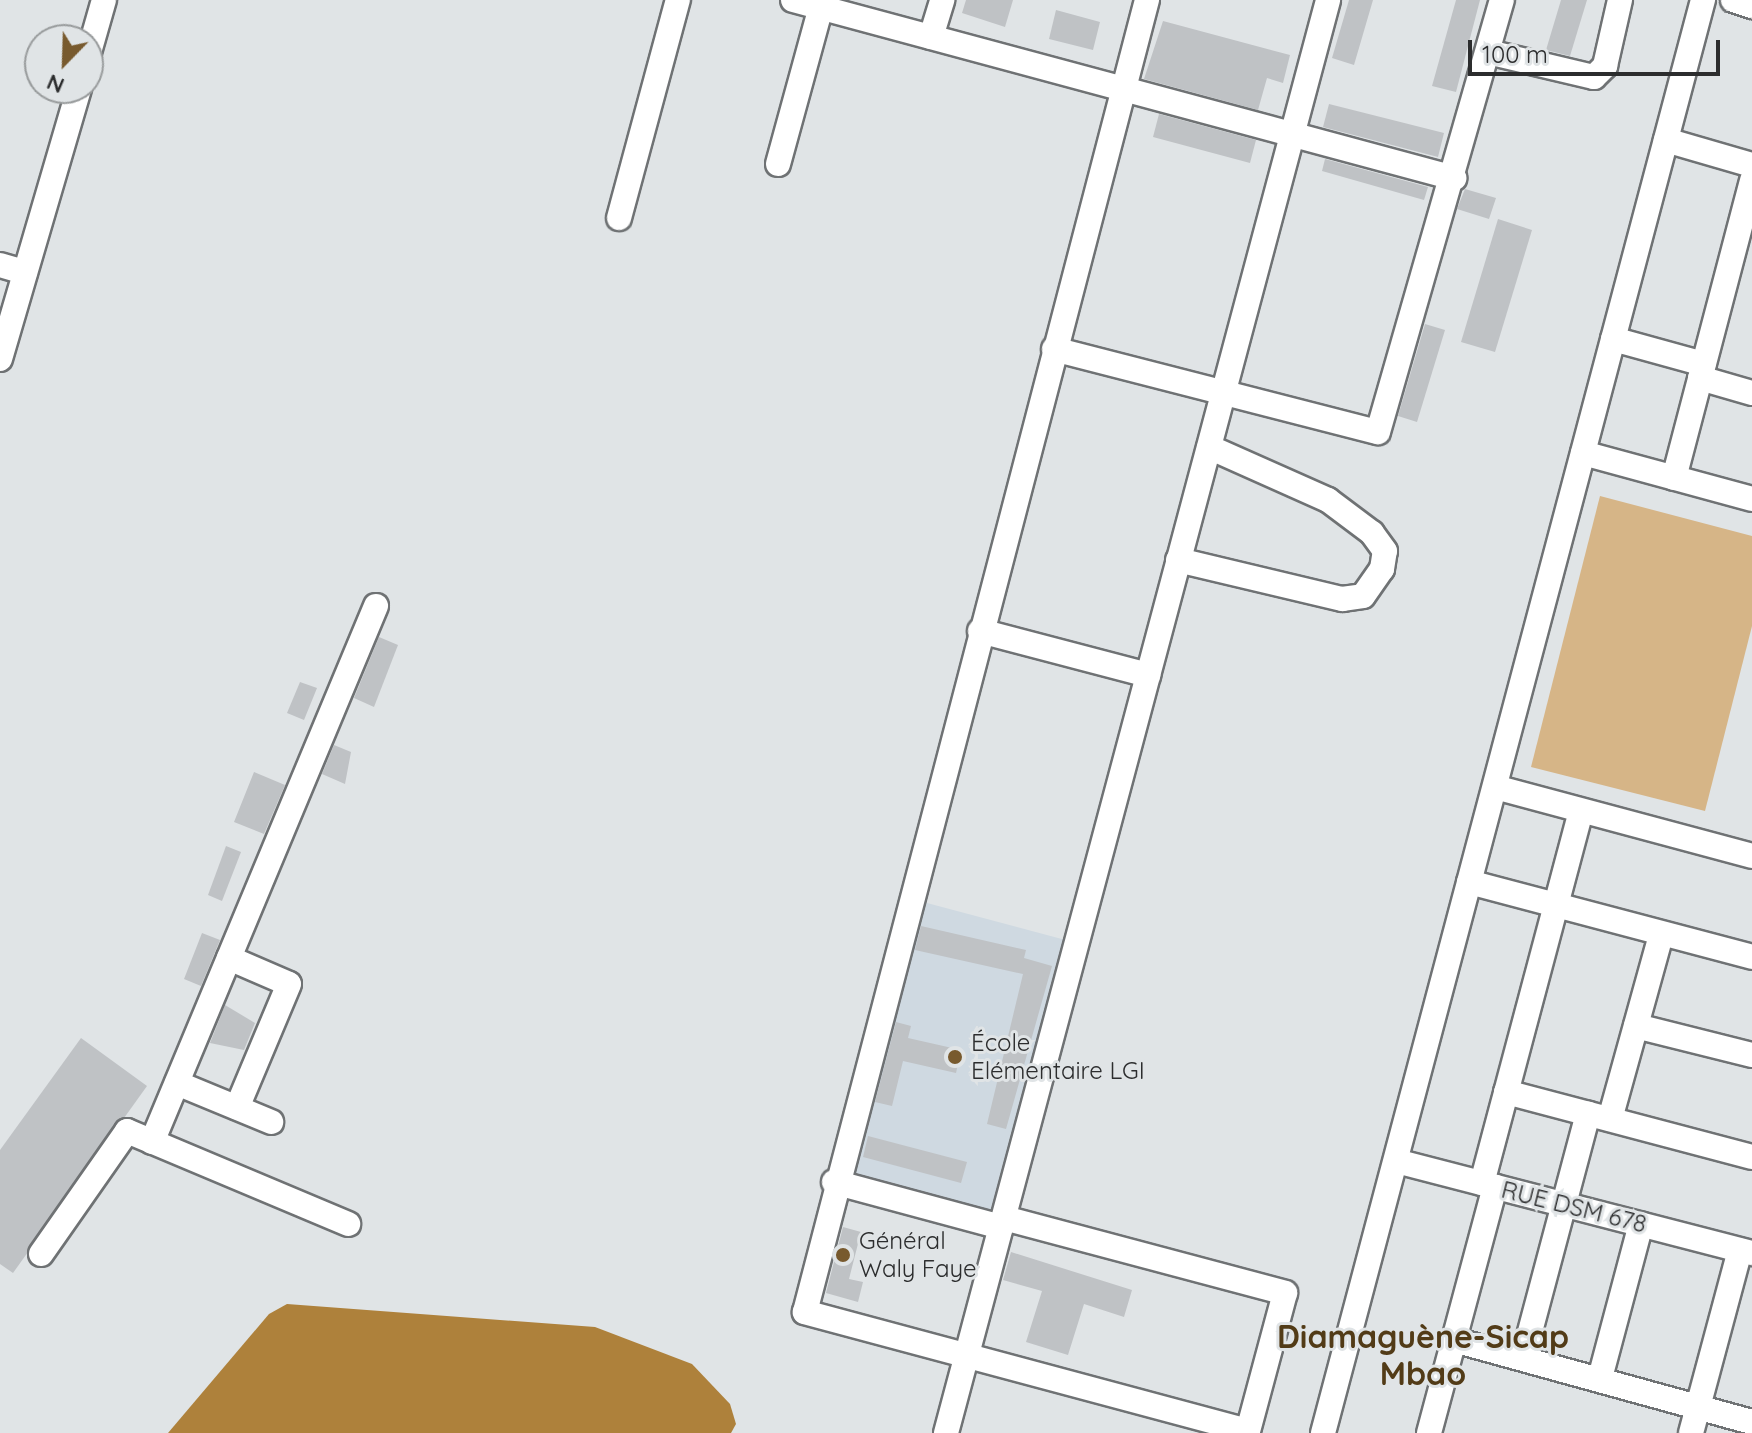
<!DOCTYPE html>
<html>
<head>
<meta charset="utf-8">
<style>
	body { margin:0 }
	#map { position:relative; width:1752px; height:1433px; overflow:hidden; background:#e0e4e6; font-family:Quicksand,sans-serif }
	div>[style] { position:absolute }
	.built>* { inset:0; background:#cfd9e1 }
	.green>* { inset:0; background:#d6b587 }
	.water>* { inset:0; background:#ae813b }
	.building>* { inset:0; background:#bfc2c5 }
	.roads { filter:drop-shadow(2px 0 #6f7274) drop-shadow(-2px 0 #6f7274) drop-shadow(0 2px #6f7274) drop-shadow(0 -2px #6f7274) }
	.minor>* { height:24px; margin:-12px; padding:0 12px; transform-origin:12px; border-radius:12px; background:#fff }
	.dots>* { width:22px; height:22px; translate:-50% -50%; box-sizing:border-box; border:4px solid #e0e4e6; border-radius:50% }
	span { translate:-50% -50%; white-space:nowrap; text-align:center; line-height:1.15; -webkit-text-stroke:6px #e0e4e6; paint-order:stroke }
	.poi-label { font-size:24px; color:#2c2d2e }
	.left { translate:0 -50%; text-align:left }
	.street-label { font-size:24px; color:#2c2d2e }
	.district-label { font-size:32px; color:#523b17; font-weight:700 }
	.north { position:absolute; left:24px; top:24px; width:80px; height:80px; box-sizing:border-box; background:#e0e4e6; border:2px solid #989b9c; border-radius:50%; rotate:203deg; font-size:22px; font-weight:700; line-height:32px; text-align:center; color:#2c2d2e }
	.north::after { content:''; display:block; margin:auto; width:28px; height:36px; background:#785a2e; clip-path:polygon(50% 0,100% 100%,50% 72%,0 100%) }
	.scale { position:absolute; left:1468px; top:40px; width:252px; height:36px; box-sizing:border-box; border:4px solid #2c2d2e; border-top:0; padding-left:10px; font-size:24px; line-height:28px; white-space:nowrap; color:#2c2d2e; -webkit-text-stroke:6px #e0e4e6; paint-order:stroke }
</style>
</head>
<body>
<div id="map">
	<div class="built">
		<i style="clip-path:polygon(912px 899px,1073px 942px,988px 1218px,843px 1173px)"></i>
	</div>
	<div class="green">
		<i style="clip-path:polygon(1600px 496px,1752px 536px,1752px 626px,1705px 811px,1531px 767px)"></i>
	</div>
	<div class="water">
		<i style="clip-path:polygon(287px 1304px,595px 1327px,692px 1364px,730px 1404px,736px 1424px,731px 1433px,168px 1433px,269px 1314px)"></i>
	</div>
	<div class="building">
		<i style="clip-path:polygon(966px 0,1013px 0,1005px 27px,962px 13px)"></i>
		<i style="clip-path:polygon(1349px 0,1373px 0,1354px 65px,1332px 58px)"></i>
		<i style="clip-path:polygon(1456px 0,1480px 0,1456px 92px,1432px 86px)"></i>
		<i style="clip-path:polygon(1561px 0,1587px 0,1570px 56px,1546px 50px)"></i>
		<i style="clip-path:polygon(1056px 10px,1100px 22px,1093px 50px,1049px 39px)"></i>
		<i style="clip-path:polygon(1163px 21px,1290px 55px,1283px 83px,1267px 78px,1258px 110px,1144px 79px)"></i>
		<i style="clip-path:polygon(1329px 104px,1444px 133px,1438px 157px,1323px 127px)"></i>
		<i style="clip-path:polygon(1159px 114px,1256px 140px,1250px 163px,1153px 137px)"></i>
		<i style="clip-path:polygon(1325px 159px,1428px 187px,1424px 200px,1322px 171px)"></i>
		<i style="clip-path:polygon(1465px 189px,1496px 198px,1489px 219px,1457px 209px)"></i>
		<i style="clip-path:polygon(1498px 219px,1532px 230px,1495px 352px,1461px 342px)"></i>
		<i style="clip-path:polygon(1425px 324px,1445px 330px,1417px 422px,1398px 416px)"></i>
		<i style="clip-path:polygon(379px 637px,398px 645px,374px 707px,354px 698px)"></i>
		<i style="clip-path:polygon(300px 682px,317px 688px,304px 720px,287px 713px)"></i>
		<i style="clip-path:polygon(334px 745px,351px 752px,345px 784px,322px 774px)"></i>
		<i style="clip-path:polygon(254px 772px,285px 785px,264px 834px,234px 822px)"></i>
		<i style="clip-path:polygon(226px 846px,241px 852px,222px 901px,208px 895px)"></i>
		<i style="clip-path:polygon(921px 926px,1026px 950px,1024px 958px,1052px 966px,1006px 1129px,987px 1124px,1023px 974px,915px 950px)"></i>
		<i style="clip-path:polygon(202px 933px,220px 940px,201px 986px,184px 979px)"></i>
		<i style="clip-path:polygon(225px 1005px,255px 1023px,244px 1050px,210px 1043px)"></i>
		<i style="clip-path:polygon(896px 1022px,911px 1026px,908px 1038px,961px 1050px,956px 1073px,903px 1061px,892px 1106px,875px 1102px)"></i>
		<i style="clip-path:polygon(81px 1038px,147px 1086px,13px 1273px,0 1264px,0 1150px)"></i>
		<i style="clip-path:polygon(868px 1136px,967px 1162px,961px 1183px,863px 1157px)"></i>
		<i style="clip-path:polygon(843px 1227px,861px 1232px,849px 1279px,863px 1282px,858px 1302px,826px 1293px)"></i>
		<i style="clip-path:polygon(1011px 1252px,1132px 1290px,1124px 1317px,1084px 1304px,1068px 1355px,1026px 1342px,1042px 1291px,1003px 1280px)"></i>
	</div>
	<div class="roads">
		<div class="minor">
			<i style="left:793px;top:0;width:685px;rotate:15.07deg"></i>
			<i style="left:1733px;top:0;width:20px;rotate:18deg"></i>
			<i style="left:931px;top:37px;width:39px;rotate:-73deg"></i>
			<i style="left:1488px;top:52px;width:109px;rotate:13.3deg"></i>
			<i style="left:1594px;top:77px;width:16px;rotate:-45deg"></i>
			<i style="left:1605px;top:66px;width:68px;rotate:-77.2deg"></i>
			<i style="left:88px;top:56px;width:58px;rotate:-74.1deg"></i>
			<i style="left:1666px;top:140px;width:90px;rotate:16.2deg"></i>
			<i style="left:778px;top:164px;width:170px;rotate:-74.7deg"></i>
			<i style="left:619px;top:218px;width:226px;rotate:-74.9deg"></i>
			<i style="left:0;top:265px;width:26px;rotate:16deg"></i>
			<i style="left:1613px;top:339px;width:94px;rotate:15.4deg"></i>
			<i style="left:1054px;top:349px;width:334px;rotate:14.4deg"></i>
			<i style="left:1378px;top:432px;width:449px;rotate:-74deg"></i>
			<i style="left:0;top:359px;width:282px;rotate:-73.7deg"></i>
			<i style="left:1700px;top:378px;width:54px;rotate:16.1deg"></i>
			<i style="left:1583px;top:453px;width:175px;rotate:15.2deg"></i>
			<i style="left:1674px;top:478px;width:308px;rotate:-75.3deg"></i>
			<i style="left:1178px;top:560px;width:169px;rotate:13.4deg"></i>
			<i style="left:1342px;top:599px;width:21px;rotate:-8deg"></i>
			<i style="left:1363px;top:596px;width:33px;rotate:-55deg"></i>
			<i style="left:1382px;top:569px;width:18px;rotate:-81deg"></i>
			<i style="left:1385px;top:551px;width:22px;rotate:-126deg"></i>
			<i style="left:1372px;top:533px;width:55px;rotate:-143.1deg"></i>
			<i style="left:1328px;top:500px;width:130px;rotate:-156deg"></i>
			<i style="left:980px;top:631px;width:174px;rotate:14.7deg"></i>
			<i style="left:1495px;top:787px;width:266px;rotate:15deg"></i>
			<i style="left:1469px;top:882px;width:293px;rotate:14.8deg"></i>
			<i style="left:229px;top:958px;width:65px;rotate:23.4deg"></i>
			<i style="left:289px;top:984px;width:134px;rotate:112.8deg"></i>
			<i style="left:1636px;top:1026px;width:120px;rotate:14deg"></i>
			<i style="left:177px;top:1083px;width:102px;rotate:22.5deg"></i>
			<i style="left:1506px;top:1092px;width:254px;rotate:14.8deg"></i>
			<i style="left:1610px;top:1119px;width:191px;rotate:-74.5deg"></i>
			<i style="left:152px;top:1142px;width:581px;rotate:-67.32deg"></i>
			<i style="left:1396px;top:1161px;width:368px;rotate:14.5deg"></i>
			<i style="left:834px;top:1182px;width:173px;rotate:15.1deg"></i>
			<i style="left:1482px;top:1183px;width:384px;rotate:-75.1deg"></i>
			<i style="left:1004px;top:1218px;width:291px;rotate:14.9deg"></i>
			<i style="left:1285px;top:1293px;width:143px;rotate:105deg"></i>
			<i style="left:1248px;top:1431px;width:459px;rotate:-165deg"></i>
			<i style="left:805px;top:1312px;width:1356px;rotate:-75.39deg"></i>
			<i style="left:41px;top:1254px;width:150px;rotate:-55deg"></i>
			<i style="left:127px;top:1131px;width:240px;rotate:22.8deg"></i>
			<i style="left:1454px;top:1340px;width:309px;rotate:15.4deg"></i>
			<i style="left:1523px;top:1358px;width:253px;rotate:-75.1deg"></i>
			<i style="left:1600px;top:1378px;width:159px;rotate:-75.1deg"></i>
			<i style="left:946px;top:1433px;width:1483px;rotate:-75.07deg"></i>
			<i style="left:1323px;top:1433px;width:1483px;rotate:-75.15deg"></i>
			<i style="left:1429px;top:1433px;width:255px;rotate:-75deg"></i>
			<i style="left:1691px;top:1433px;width:189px;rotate:-75deg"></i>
		</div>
	</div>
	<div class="dots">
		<i style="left:955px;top:1057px;background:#785a2e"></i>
		<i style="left:843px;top:1255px;background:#785a2e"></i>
	</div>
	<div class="poi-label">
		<span class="left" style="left:971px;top:1057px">École<br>Elémentaire LGI</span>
		<span class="left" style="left:859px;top:1255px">Général<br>Waly Faye</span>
	</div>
	<div class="street-label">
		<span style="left:1574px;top:1207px;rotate:14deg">RUE DSM 678</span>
	</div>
	<div class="district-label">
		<span style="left:1423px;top:1355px">Diamaguène-Sicap<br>Mbao</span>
	</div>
	<div class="north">N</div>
	<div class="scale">100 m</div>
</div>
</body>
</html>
